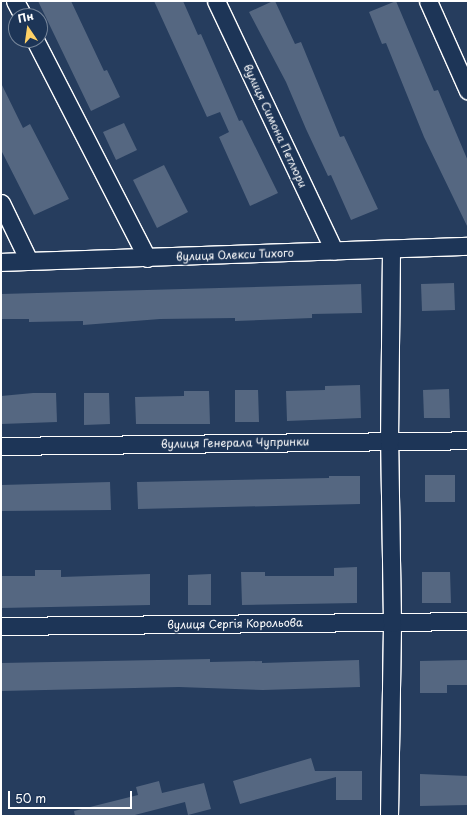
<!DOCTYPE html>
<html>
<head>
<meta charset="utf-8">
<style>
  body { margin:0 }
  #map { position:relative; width:469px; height:817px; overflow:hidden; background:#263d5e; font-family:"Playpen Sans",sans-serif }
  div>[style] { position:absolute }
  .building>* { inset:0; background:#556781 }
  .roads { filter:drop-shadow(1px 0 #fff) drop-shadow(-1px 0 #fff) drop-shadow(0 1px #fff) drop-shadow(0 -1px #fff) }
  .minor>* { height:17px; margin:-8.5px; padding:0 8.5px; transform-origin:8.5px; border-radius:8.5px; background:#1d3557 }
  span { translate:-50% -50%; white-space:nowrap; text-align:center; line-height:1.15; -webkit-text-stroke:3.5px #1d3557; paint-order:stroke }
  .street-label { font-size:11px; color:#fff }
  .frame { position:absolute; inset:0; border:2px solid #fff; pointer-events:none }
  .north { position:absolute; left:8px; top:8px; width:40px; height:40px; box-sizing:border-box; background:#1d3557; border:1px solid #77869a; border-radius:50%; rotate:347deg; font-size:11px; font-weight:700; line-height:16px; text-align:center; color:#fff }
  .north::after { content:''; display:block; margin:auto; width:14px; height:18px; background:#ffd166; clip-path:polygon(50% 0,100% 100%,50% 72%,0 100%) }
  .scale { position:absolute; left:8px; top:791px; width:124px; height:18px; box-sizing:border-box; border:2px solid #fff; border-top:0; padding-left:5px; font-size:12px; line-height:14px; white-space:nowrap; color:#fff; -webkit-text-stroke:3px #1d3557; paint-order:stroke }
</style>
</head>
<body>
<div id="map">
  <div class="building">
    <div style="clip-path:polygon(38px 1px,71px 1px,104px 71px,107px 70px,120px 97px,91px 111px)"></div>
    <div style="clip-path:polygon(154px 1px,183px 1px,198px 35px,201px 34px,239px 121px,242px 120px,278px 193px,250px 206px,219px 137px,229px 132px,220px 112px,207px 117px)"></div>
    <div style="clip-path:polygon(273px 1px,275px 1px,295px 44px,301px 42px,340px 137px,344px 136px,378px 209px,351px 220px,331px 175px,328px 176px,306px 129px,286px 82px,249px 12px)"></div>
    <div style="clip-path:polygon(396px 1px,434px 91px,438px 90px,468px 161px,468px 228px,424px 137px,386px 43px,382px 44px,369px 12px)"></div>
    <div style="clip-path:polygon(1px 83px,23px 128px,30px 124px,69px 199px,34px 215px,1px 150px)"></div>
    <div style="clip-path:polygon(124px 123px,137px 150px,116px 160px,103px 132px)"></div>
    <div style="clip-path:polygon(164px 165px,188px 212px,157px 228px,133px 180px)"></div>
    <div style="clip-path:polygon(454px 283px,455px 310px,422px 311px,421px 284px)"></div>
    <div style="clip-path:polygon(361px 284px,362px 313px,312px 314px,312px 318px,235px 321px,235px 318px,160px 319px,83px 325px,83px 321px,29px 322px,29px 319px,1px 319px,1px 294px)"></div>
    <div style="clip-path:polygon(360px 385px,361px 418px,287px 421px,286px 391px,325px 390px,325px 386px)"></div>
    <div style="clip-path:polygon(449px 389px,450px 418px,424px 418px,423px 390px)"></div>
    <div style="clip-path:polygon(235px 390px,258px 390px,259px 422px,235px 422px)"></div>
    <div style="clip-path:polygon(184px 391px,209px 391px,210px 424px,136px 424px,135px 397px,184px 396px)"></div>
    <div style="clip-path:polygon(33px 393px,56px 393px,57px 422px,1px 424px,1px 396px)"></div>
    <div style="clip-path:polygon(84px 393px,109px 393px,110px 424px,84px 425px)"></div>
    <div style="clip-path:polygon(425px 475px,455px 475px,455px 502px,425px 502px)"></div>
    <div style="clip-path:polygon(329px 476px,360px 476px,360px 504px,138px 509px,137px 482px,329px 478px)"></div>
    <div style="clip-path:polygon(110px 482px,111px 510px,1px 511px,1px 485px)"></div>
    <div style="clip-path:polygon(357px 567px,357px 603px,242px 605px,241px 572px,265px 572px,265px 576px,334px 576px,334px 568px)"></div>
    <div style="clip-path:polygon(35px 570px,61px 570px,61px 577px,150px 574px,150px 605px,1px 608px,1px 576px,35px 576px)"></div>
    <div style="clip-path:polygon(422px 572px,450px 572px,451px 603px,422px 603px)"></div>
    <div style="clip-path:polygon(211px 574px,211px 605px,188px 605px,188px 575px)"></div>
    <div style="clip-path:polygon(210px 659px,210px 662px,262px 661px,262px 663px,359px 660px,360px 687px,263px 690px,179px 687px,1px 691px,1px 663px)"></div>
    <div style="clip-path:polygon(468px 660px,468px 685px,447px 685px,447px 693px,420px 693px,420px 661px)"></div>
    <div style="clip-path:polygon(311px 758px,315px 771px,362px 771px,362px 800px,336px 800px,336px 777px,240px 804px,233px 781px)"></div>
    <div style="clip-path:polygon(420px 774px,468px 776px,468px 805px,420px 806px)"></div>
    <div style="clip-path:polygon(159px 781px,162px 793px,204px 783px,211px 809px,188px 815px,185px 802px,131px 816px,75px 816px,74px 811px,138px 795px,136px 787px)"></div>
  </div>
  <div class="roads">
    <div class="minor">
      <div style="left:15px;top:1px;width:17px;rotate:62deg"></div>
      <div style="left:216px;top:1px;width:276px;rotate:64.7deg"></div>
      <div style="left:428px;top:1px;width:98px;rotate:66deg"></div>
      <div style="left:35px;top:40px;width:245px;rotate:62.8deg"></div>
      <div style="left:1px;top:203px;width:64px;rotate:64.2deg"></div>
      <div style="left:1px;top:262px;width:467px;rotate:-2deg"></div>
      <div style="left:1px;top:446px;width:467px;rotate:-0.7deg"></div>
      <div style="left:1px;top:626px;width:467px;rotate:-0.6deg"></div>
      <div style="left:389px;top:816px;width:193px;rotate:-89.1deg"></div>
      <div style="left:392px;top:623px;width:181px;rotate:-90.9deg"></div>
      <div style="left:389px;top:442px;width:193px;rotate:-89.4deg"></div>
    </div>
  </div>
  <div class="street-label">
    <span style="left:275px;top:126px;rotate:65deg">вулиця Симона Петлюри</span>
    <span style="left:235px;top:255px;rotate:-2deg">вулиця Олекси Тихого</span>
    <span style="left:235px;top:443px;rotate:-1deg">вулиця Генерала Чупринки</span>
    <span style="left:235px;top:624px;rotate:-1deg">вулиця Сергія Корольова</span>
  </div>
  <div class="frame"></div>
  <div class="north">Пн</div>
  <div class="scale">50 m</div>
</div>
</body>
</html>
